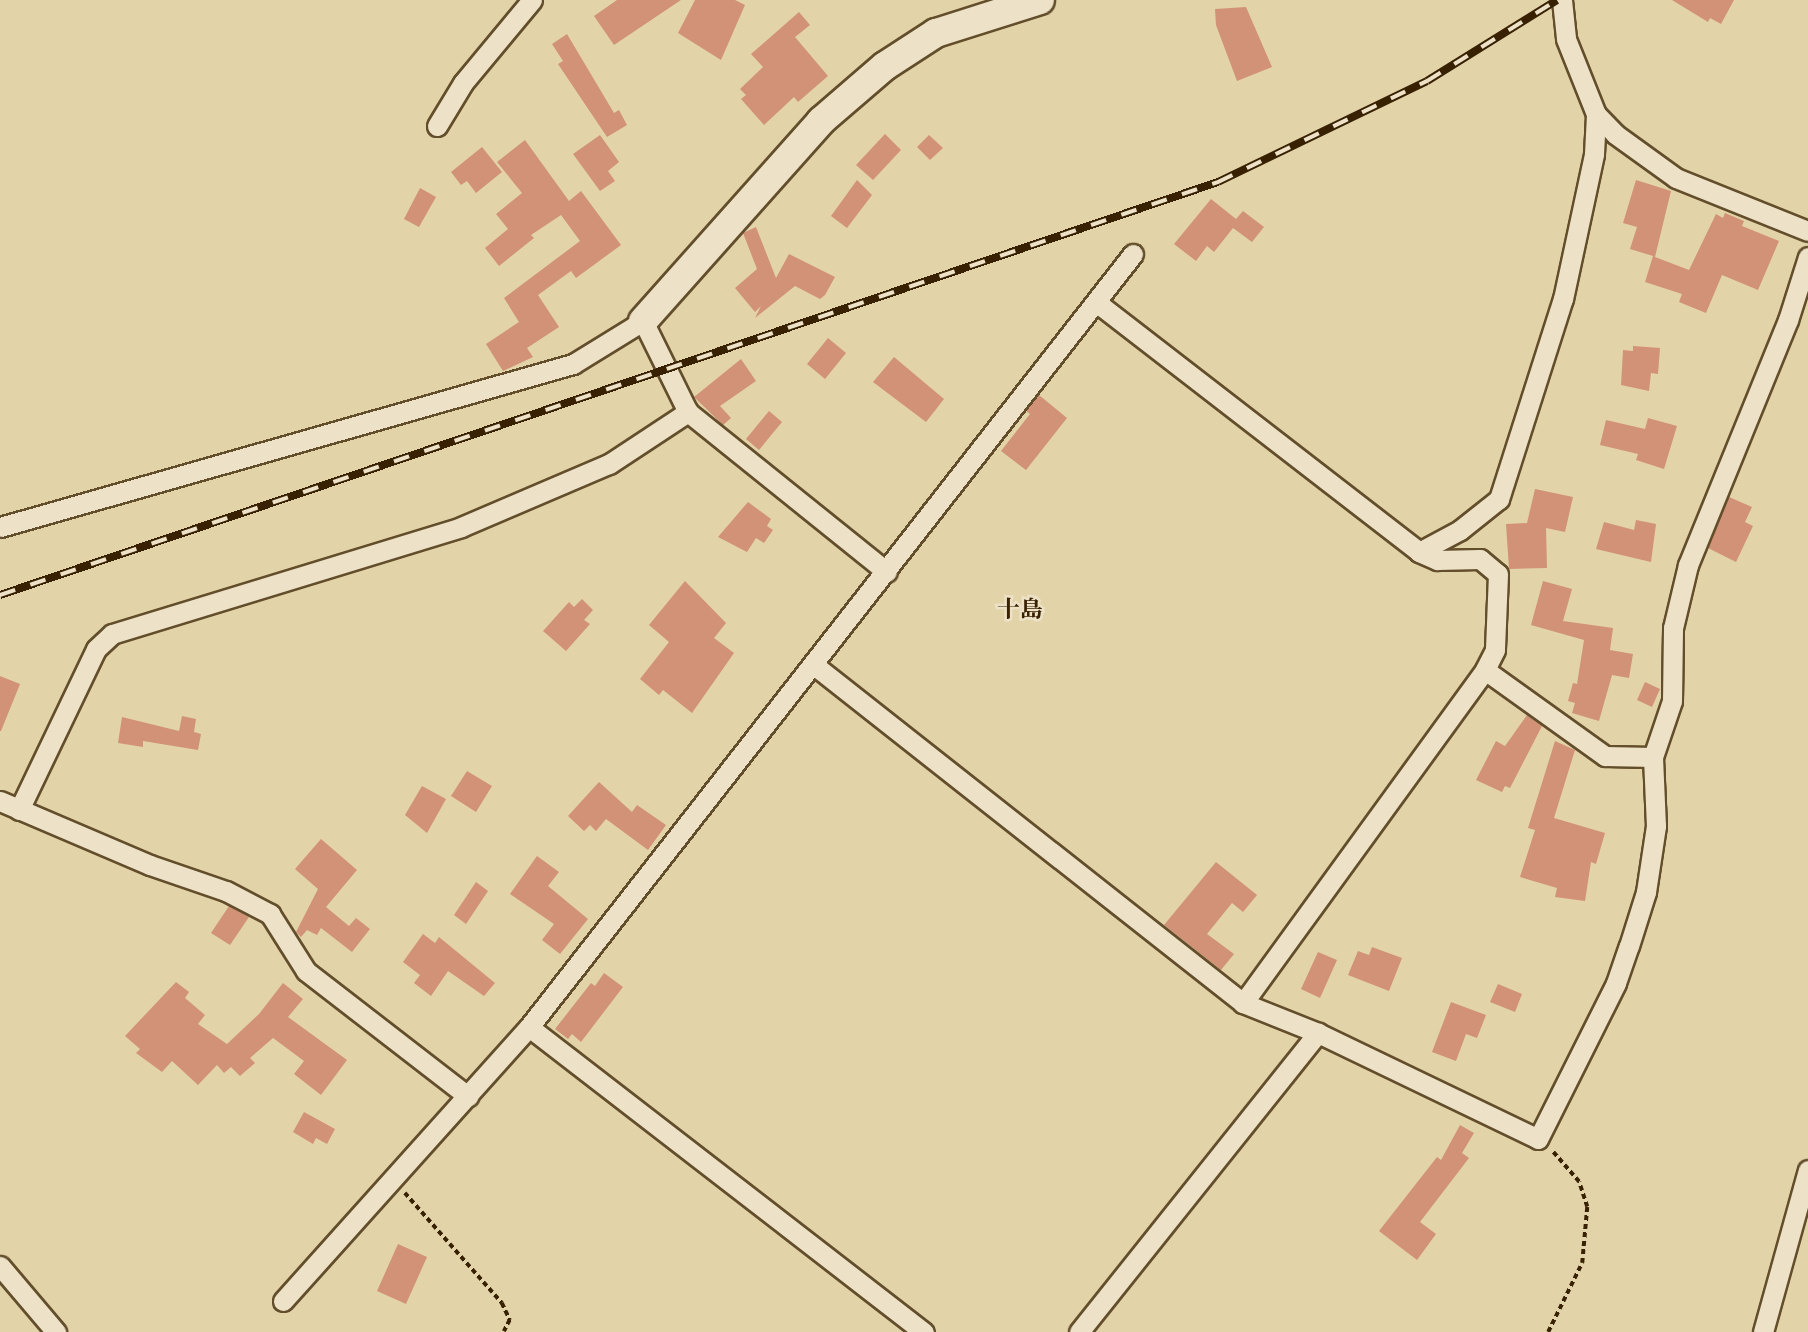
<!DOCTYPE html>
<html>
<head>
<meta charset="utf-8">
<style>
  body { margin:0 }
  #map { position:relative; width:1808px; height:1332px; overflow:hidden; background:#e3d3a9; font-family:Cardo,"Noto Serif JP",serif }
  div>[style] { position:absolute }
  .building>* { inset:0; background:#d19278 }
  .path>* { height:3.5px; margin-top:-1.75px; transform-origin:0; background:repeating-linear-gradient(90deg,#382101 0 5px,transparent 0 8.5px) }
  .roads { filter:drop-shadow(2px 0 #634e2b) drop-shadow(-2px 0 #634e2b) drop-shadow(0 2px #634e2b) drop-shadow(0 -2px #634e2b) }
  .street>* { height:19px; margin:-9.5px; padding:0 9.5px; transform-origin:9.5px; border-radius:9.5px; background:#ede2c7 }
  .secondary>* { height:28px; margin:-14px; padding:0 14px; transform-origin:14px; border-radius:14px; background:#ede2c7 }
  .rail>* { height:8px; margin-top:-4px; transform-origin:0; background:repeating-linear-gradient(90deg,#ede2c7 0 16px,#382101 0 32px); box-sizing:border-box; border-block:2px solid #382101 }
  span { translate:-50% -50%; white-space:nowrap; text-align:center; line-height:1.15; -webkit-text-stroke:5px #ede2c7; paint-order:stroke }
  .neighbourhood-label { font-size:23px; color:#382101; font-weight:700 }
</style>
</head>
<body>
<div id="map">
  <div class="building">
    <div style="clip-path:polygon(617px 0,681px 0,614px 45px,594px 16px)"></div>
    <div style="clip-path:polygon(695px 0,735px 0,745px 5px,721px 60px,678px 33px)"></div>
    <div style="clip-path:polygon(1672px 0,1734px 0,1721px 24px,1710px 18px,1708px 22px)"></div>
    <div style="clip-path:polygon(1246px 7px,1272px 67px,1237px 81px,1216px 25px,1215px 9px)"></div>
    <div style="clip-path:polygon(799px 12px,810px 25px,795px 37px,828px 76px,798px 102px,794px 97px,764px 125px,741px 99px,746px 95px,740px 89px,763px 67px,751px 54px)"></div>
    <div style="clip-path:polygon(567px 34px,614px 113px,619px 110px,627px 125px,607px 137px,558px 64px,563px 61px,552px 44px)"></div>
    <div style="clip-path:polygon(885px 134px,901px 150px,873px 180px,856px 165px)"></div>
    <div style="clip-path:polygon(600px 135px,619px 162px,608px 171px,615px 181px,600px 191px,573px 154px)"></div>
    <div style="clip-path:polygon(929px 135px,943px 148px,930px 160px,917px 147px)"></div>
    <div style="clip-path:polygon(525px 140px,569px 201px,581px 191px,621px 245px,576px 278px,571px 271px,538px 295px,559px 327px,527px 348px,533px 357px,503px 371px,486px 344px,519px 322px,504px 298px,580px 241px,561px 215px,531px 235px,534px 238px,499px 266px,485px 248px,508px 229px,496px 214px,522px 193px,497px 162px)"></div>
    <div style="clip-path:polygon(482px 147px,502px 172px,476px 193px,467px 181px,461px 185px,451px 172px)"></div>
    <div style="clip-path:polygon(857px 180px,872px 195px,847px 228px,831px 216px)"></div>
    <div style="clip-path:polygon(1636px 180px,1671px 191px,1655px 257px,1689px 270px,1716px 214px,1723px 218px,1725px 213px,1744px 221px,1742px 226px,1779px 241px,1758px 290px,1722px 275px,1706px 313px,1679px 302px,1682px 294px,1645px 282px,1653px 256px,1630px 249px,1637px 227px,1623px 223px)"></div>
    <div style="clip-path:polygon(420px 188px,436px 197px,419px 227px,404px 219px)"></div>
    <div style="clip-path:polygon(1211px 199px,1236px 219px,1243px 211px,1264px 227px,1252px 242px,1233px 228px,1214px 252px,1207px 246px,1196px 261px,1174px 244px)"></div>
    <div style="clip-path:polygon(756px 227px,776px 278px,789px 254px,835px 277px,825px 295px,820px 299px,795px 286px,755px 318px,761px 306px,755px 312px,735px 288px,757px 269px,743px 233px)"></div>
    <div style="clip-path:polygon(828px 338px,846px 353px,825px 379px,807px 364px)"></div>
    <div style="clip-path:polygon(1633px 346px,1660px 348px,1658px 374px,1651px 373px,1649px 391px,1621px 385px,1623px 350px,1633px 351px)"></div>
    <div style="clip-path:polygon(894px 357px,944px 399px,926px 422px,873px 382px)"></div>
    <div style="clip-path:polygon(741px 359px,756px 381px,720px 406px,731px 418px,723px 425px,694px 397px)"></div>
    <div style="clip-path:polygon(1039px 395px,1067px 418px,1026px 470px,1001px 451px,1030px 414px,1026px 411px)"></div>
    <div style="clip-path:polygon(769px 411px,782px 422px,759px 450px,746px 439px)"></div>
    <div style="clip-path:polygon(1648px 418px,1677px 426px,1664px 469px,1636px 460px,1638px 454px,1600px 445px,1606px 420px,1645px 429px)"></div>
    <div style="clip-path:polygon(1535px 489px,1573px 497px,1565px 532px,1546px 528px,1547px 568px,1509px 569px,1506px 524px,1527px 523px)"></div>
    <div style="clip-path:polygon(1729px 497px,1752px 507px,1745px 522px,1753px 526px,1736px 562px,1708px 548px)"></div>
    <div style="clip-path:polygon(748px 502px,771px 519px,767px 526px,773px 530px,764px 543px,756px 538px,747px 552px,718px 537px)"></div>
    <div style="clip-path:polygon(1636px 520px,1656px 524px,1651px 562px,1596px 549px,1604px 522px,1634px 530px)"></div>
    <div style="clip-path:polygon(685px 581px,726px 623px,714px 638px,734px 653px,692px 713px,663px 690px,659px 695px,640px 679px,669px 642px,649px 625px)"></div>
    <div style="clip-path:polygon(1543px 581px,1572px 589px,1563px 621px,1613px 628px,1610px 650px,1633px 654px,1629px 678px,1612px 675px,1599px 721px,1572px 713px,1575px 703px,1568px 701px,1573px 683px,1577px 684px,1584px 640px,1531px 625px)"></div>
    <div style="clip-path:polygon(582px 599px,593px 610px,584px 620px,590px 624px,566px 651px,543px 631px,569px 602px,574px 607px)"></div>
    <div style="clip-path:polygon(0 676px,20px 684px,1px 731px,0 731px)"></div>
    <div style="clip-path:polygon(1645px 682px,1660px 689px,1652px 707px,1637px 700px)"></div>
    <div style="clip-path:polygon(1527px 715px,1542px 726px,1510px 788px,1505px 786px,1502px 792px,1476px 780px,1496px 741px,1505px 746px)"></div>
    <div style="clip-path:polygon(182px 716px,196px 719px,194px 732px,201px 734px,198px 750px,143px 741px,143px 747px,118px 743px,122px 717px,179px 731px)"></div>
    <div style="clip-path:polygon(1555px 741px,1575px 750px,1554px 818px,1605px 833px,1596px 864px,1591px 862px,1585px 901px,1555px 897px,1557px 888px,1520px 877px,1535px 830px,1528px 828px)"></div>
    <div style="clip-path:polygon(467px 771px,492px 786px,476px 812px,451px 796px)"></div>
    <div style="clip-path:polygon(599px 782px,632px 812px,637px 805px,666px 825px,648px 850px,606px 819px,596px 831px,590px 825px,584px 831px,568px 816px)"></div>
    <div style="clip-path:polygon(422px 786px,446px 799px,427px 833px,405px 815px)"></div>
    <div style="clip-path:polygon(321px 839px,357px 870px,326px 907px,349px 926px,356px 918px,370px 929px,352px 952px,321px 928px,317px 935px,307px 930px,301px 937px,296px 932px,318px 889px,295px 869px)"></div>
    <div style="clip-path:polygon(537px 856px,559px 872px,548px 886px,588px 919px,560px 954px,542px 940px,554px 924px,510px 894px)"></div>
    <div style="clip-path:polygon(1216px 862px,1257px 895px,1243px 912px,1232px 903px,1207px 934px,1234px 954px,1221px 970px,1164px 925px)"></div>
    <div style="clip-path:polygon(476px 882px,488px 891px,466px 924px,454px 915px)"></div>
    <div style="clip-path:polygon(229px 906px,249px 917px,230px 945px,211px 933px)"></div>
    <div style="clip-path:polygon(423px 934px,435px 943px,439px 937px,495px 983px,484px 996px,448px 971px,431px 996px,414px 983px,420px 975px,403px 962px)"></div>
    <div style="clip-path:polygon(1372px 947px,1402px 958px,1389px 991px,1348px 975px,1358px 951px,1369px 955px)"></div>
    <div style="clip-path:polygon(1318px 952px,1337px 960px,1320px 998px,1301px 989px)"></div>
    <div style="clip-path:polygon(604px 973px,623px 987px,581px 1042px,572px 1034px,568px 1039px,555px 1029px,591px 983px,595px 986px)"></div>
    <div style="clip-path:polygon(176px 982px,189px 992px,185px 998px,205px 1015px,198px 1024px,227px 1044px,259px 1014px,283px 983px,303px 999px,288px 1017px,347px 1060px,321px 1095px,294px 1074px,304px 1061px,273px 1038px,250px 1058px,255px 1063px,240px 1076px,231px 1067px,224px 1073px,217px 1065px,198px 1085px,172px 1061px,162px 1072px,136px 1053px,140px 1049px,125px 1036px)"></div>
    <div style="clip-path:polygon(1498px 984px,1522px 994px,1515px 1012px,1490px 1002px)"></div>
    <div style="clip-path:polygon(1451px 1002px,1486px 1015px,1477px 1038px,1466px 1034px,1456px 1061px,1432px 1052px)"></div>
    <div style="clip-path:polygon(304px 1112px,335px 1129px,327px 1144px,316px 1138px,313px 1144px,293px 1132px)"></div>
    <div style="clip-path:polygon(1460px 1125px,1474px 1133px,1462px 1153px,1469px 1158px,1420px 1222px,1436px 1234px,1417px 1260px,1379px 1231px,1437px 1157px,1441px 1160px)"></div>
    <div style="clip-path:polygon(398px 1244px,427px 1257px,406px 1304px,377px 1291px)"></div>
  </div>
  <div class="path">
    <div style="left:405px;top:1193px;width:147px;rotate:48.6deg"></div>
    <div style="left:502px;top:1303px;width:19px;rotate:65deg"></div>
    <div style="left:510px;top:1320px;width:13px;rotate:117deg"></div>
    <div style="left:1548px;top:1332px;width:77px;rotate:-63.8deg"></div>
    <div style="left:1582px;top:1263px;width:56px;rotate:-84.9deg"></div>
    <div style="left:1587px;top:1207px;width:26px;rotate:-108deg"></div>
    <div style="left:1579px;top:1182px;width:41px;rotate:-131.1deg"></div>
  </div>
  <div class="roads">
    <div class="street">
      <div style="left:1562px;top:0;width:39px;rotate:84deg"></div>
      <div style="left:1566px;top:39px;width:81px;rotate:68.2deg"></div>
      <div style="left:1596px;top:114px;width:28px;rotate:46deg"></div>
      <div style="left:1615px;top:134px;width:75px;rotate:35.8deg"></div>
      <div style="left:1676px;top:178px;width:142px;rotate:21.9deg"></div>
      <div style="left:437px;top:126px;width:50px;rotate:-58.8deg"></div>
      <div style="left:463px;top:83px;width:108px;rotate:-50.3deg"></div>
      <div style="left:1096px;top:302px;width:408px;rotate:37.7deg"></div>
      <div style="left:1419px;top:552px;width:20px;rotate:24deg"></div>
      <div style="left:1437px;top:560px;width:43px;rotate:-1.3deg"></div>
      <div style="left:1480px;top:559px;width:23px;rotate:40deg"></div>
      <div style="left:1498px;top:574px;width:76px;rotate:92.3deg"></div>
      <div style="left:1495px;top:650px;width:22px;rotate:117deg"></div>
      <div style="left:1485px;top:670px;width:412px;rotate:126deg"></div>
      <div style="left:0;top:527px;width:596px;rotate:-15.88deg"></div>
      <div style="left:573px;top:364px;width:82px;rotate:-31.6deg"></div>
      <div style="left:643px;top:321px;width:102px;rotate:63.7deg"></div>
      <div style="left:688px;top:412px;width:255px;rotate:38.8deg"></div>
      <div style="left:1419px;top:552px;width:47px;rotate:-28.2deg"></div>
      <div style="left:1460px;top:530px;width:50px;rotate:-38.5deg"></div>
      <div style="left:1499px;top:499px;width:210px;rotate:-72.3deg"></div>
      <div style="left:1563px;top:299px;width:148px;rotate:-77.9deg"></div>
      <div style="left:1594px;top:154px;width:40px;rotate:-87.1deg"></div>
      <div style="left:814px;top:665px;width:546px;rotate:38.23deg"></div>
      <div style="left:1243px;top:1003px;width:81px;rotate:21.8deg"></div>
      <div style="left:1318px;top:1033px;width:244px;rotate:25.7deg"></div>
      <div style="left:1538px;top:1139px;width:174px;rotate:-63.4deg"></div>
      <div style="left:1616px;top:983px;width:39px;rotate:-71deg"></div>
      <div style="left:1629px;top:946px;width:57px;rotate:-72.5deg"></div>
      <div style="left:1646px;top:892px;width:67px;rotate:-81.4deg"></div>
      <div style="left:1656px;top:826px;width:69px;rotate:-92.5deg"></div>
      <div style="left:1653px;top:757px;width:59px;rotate:-71.3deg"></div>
      <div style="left:1672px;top:701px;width:73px;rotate:-89.2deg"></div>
      <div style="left:1673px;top:628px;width:65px;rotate:-76.6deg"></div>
      <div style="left:1688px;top:565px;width:265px;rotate:-67.8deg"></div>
      <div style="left:1788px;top:320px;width:66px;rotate:-72.4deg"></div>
      <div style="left:1485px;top:670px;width:148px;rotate:35.6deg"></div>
      <div style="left:1605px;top:756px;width:48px;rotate:1.2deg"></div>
      <div style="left:0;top:801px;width:163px;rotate:23.1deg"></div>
      <div style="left:150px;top:865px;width:80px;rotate:18.9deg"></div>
      <div style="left:226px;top:891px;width:50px;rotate:27.6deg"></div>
      <div style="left:270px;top:914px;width:67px;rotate:57.7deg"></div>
      <div style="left:306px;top:971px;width:205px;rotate:37.7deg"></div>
      <div style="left:19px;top:810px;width:178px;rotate:-64.4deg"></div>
      <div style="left:96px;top:649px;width:22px;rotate:-43deg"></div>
      <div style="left:112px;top:634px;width:365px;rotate:-17deg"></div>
      <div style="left:461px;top:527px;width:161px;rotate:-23.1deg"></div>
      <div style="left:609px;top:464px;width:95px;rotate:-33.4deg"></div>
      <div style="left:529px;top:1027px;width:499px;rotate:37.7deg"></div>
      <div style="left:0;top:1266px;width:87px;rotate:49.7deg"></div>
      <div style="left:283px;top:1301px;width:368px;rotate:-48.1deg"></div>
      <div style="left:529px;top:1027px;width:981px;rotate:-52deg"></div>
      <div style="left:1079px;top:1332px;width:383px;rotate:-51.4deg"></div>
      <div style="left:1763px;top:1332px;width:168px;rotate:-74.5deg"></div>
    </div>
    <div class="secondary">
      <div style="left:643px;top:321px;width:268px;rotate:-48.3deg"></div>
      <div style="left:821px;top:121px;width:84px;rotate:-40.7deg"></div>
      <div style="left:885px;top:66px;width:61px;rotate:-32.9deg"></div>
      <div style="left:936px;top:33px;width:109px;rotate:-17.6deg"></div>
    </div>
  </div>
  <div class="rail">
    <div style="left:0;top:595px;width:1286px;rotate:-18.73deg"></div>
    <div style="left:1218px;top:182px;width:232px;rotate:-25.8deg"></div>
    <div style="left:1427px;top:81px;width:153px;rotate:-31.9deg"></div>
  </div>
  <div class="neighbourhood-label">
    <span style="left:1020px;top:610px">十島</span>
  </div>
</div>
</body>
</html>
